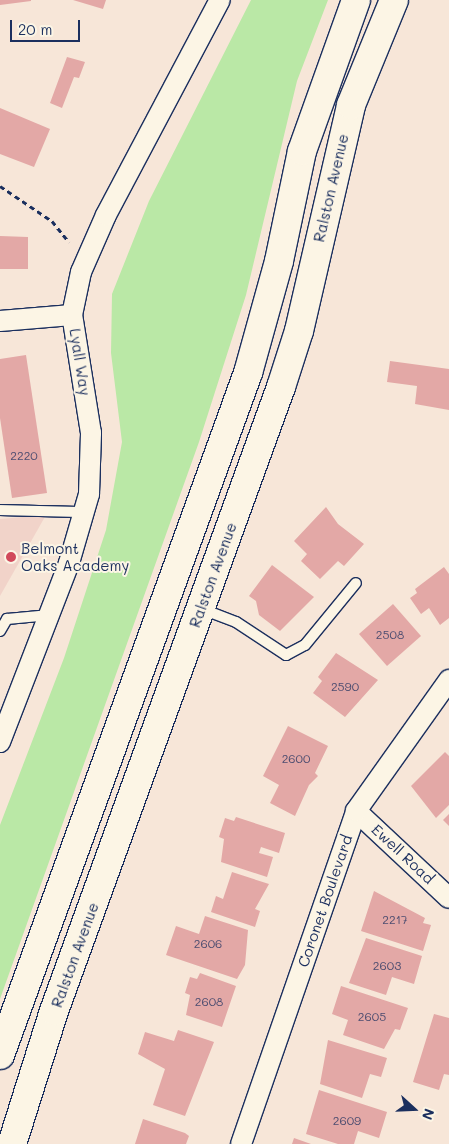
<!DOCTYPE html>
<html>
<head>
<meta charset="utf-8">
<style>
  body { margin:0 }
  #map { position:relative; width:449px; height:1144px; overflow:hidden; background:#f7e6d8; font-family:Mali,sans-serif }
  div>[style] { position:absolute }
  .built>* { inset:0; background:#f1d3c9 }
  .green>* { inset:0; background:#bae8a6 }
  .building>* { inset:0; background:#e3a8a6 }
  .path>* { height:3px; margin-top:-1.5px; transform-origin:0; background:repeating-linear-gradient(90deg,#1b2f5e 0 5px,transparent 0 9px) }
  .roads { filter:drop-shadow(1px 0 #1b2f5e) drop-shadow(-1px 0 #1b2f5e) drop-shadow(0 1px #1b2f5e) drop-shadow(0 -1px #1b2f5e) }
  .lane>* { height:10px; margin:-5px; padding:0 5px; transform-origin:5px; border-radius:5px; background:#fcf5e5 }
  .street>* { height:20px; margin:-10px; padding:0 10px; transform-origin:10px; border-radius:10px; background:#fcf5e5 }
  .secondary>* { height:28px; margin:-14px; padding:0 14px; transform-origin:14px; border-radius:14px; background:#fcf5e5 }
  .dots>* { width:14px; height:14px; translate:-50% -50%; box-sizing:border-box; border:2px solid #fcf5e5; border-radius:50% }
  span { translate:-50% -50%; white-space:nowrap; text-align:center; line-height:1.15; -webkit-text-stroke:4px #fcf5e5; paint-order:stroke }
  .number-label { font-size:12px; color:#4d4d70 }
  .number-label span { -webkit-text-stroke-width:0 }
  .street-label { font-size:15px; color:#1b2f5e }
  .poi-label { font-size:15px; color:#1b2f5e }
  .left { translate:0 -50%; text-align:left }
  .north { position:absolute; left:389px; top:1084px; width:50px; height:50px; -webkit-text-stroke:4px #fcf5e5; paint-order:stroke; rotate:110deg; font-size:14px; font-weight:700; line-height:20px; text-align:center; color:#1b2f5e }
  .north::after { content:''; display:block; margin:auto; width:18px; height:22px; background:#1b2f5e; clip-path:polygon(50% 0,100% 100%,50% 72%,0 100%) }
  .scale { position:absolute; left:10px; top:20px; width:70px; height:22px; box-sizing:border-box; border:2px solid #1b2f5e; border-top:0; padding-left:6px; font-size:15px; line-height:18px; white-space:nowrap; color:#1b2f5e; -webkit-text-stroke:4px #fcf5e5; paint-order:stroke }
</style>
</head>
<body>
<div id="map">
  <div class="built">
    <div style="clip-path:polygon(46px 515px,0 596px,0 519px)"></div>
  </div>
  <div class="green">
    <div style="clip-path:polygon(251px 0,328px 0,297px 81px,246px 295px,199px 442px,0 999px,0 825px,64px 658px,106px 530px,122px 442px,111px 353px,112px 294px,149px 201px)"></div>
  </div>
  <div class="building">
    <div style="clip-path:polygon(0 0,31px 0,31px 1px,0 5px)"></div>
    <div style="clip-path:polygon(73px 0,106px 0,103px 9px)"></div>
    <div style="clip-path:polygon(67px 57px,85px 62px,79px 78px,74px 77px,62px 108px,50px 103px)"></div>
    <div style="clip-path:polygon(0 108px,50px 129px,34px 167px,0 154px)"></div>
    <div style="clip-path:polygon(0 236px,28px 237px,28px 269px,0 269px)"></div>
    <div style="clip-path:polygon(26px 355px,47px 493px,12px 498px,0 418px,0 359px)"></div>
    <div style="clip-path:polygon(390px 361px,449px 369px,449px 410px,415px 404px,417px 386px,387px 382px)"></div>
    <div style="clip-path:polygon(326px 507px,338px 524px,364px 544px,344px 566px,338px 561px,320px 579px,301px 561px,307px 554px,294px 541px)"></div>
    <div style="clip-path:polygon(272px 565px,314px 597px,280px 631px,259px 615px,256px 601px,249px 596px)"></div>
    <div style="clip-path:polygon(444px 567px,449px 574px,449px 618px,440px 625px,429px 608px,421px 614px,410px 598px,417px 593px,415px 589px)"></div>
    <div style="clip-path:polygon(393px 604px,421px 636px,387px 666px,359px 634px)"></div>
    <div style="clip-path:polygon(336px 653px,378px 680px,345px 717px,313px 693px,322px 681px,318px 677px)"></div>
    <div style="clip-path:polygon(288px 726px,328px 746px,315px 773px,318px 776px,309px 785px,295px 816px,270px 803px,279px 785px,263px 776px)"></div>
    <div style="clip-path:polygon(445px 752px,449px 756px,449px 805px,436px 818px,411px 786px)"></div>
    <div style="clip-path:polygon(449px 814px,449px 826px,443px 820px)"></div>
    <div style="clip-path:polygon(236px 817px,285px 833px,279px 853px,261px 847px,259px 853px,273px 857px,267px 877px,221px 862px,224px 839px,219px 837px,225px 818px,234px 821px)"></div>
    <div style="clip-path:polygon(232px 872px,269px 884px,255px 909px,260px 911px,255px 927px,211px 912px,216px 896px,223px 899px)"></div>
    <div style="clip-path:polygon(374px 891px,425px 918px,423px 923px,431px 925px,423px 951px,361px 931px)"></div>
    <div style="clip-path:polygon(205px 916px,248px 930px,245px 965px,237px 979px,166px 955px,176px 926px,199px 934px)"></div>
    <div style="clip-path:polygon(366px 938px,422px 956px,414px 984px,392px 977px,386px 995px,349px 983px)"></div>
    <div style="clip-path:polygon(200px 973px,236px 986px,222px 1027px,186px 1015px,190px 995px,185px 993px,190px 977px,197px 979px)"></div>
    <div style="clip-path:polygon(341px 986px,408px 1008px,400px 1030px,395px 1029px,384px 1049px,343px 1035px,348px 1020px,332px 1014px)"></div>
    <div style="clip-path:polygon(434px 1014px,449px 1018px,449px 1075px,444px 1074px,439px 1090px,413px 1082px)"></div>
    <div style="clip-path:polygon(178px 1030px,214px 1042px,185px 1116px,153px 1105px,165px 1069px,138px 1054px,145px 1032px,174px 1041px)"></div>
    <div style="clip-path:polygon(328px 1040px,387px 1058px,381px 1077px,370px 1074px,362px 1098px,320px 1084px)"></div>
    <div style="clip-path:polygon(319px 1090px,387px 1112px,379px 1138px,358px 1131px,354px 1144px,338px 1144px,306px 1134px)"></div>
    <div style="clip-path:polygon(143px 1119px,185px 1133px,189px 1136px,186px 1144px,135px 1144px)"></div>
    <div style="clip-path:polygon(294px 1138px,311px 1144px,292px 1144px)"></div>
  </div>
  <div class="path">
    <div style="left:0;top:186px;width:63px;rotate:33.9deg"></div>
    <div style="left:52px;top:221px;width:27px;rotate:51deg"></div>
  </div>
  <div class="roads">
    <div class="lane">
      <div style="left:0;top:510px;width:84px;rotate:1.4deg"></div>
      <div style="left:202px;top:609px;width:36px;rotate:21deg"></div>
      <div style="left:236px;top:622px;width:60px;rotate:33.4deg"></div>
      <div style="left:286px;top:655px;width:21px;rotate:-28deg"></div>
      <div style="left:305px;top:645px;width:80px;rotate:-50.6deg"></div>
      <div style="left:0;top:631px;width:14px;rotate:-60deg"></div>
      <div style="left:7px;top:619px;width:43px;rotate:-5.3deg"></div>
    </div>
    <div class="street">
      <div style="left:0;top:321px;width:72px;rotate:-4.8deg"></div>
      <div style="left:0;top:742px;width:192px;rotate:-68.9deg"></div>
      <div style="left:69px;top:563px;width:72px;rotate:-73.8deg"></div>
      <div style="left:89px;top:494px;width:61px;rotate:-88.1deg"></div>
      <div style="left:91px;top:433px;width:120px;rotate:-99.1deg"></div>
      <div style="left:72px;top:315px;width:44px;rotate:-78.2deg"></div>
      <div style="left:81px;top:272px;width:62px;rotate:-66.3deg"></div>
      <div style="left:106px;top:215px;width:243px;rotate:-62.1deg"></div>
      <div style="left:356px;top:811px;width:127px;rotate:43.1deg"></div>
      <div style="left:241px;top:1144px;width:352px;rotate:-70.9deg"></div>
      <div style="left:356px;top:811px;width:161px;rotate:-54.6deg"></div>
    </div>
    <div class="secondary">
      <div style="left:0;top:1055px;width:726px;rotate:-70.02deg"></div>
      <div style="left:248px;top:373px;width:116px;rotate:-74.5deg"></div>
      <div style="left:279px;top:261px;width:112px;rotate:-78.2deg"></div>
      <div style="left:302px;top:151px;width:160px;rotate:-70.3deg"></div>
      <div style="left:12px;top:1144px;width:139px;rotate:-72.5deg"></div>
      <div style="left:54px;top:1011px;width:664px;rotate:-70.01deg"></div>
      <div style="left:281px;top:387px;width:59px;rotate:-72.2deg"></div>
      <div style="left:299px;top:331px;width:232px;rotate:-77deg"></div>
      <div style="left:351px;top:105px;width:113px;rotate:-67.7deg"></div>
    </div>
  </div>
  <div class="dots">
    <div style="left:11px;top:557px;background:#d1495b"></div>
  </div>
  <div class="number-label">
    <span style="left:24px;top:456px">2220</span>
    <span style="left:390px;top:635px">2508</span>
    <span style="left:345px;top:687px">2590</span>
    <span style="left:296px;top:759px">2600</span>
    <span style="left:395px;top:920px">2217</span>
    <span style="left:208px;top:944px">2606</span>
    <span style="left:387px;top:966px">2603</span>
    <span style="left:209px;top:1002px">2608</span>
    <span style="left:372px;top:1017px">2605</span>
    <span style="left:347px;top:1121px">2609</span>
  </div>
  <div class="street-label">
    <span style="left:331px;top:188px;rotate:-77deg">Ralston Avenue</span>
    <span style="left:80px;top:362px;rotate:81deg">Lyall Way</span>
    <span style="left:213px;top:575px;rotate:-70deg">Ralston Avenue</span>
    <span style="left:403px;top:854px;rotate:43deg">Ewell Road</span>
    <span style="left:325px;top:901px;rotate:-71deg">Coronet Boulevard</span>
    <span style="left:75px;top:955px;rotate:-70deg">Ralston Avenue</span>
  </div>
  <div class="poi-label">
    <span class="left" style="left:21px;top:557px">Belmont<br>Oaks Academy</span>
  </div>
  <div class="north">N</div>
  <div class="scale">20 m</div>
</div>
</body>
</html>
